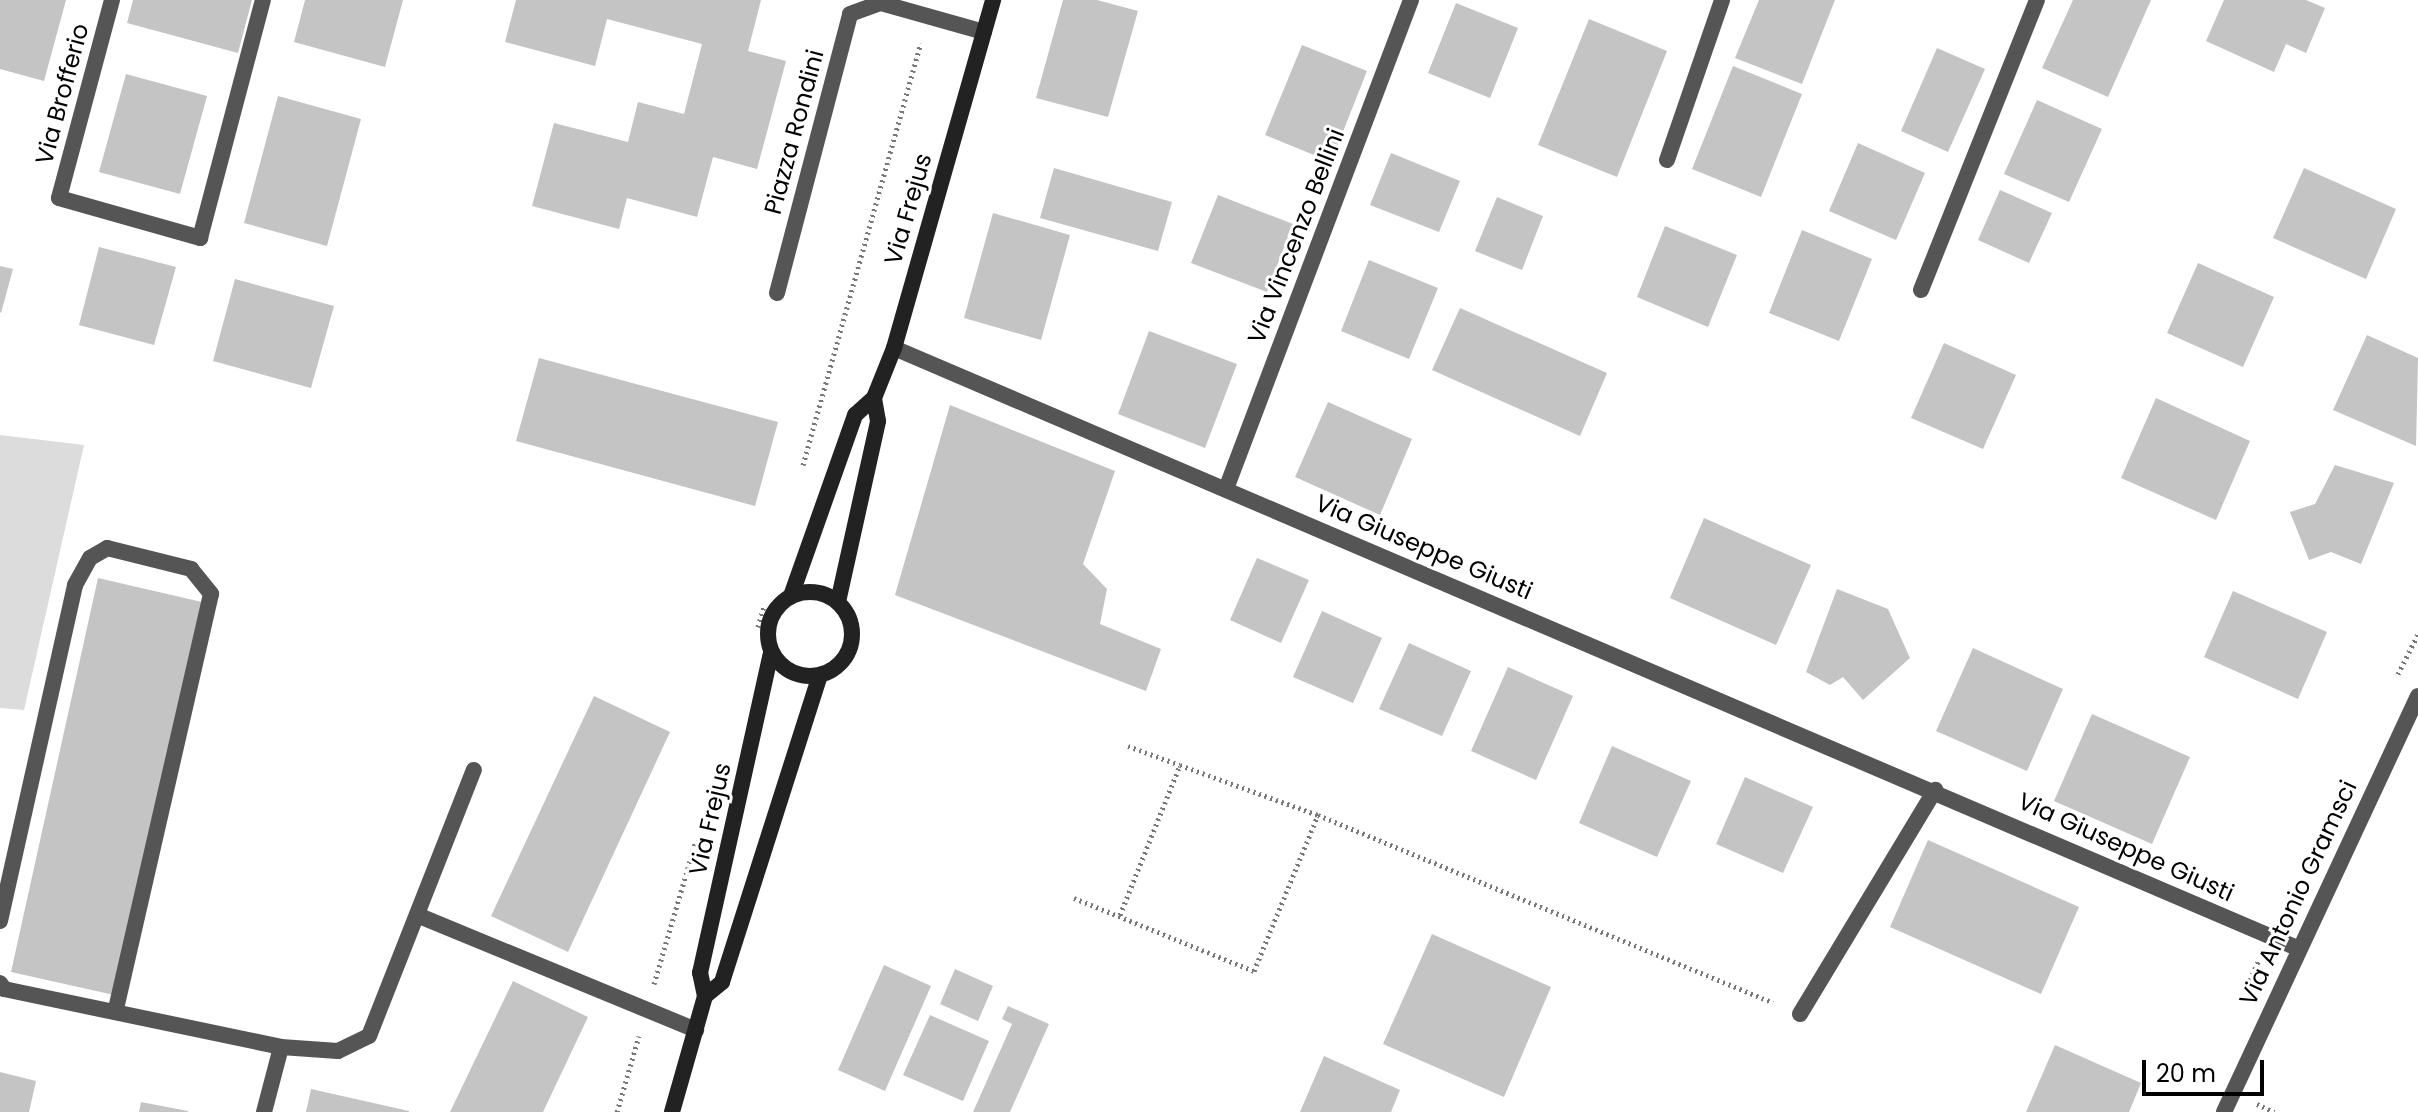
<!DOCTYPE html>
<html>
<head>
<meta charset="utf-8">
<style>
  body { margin:0 }
  #map { position:relative; width:2418px; height:1112px; overflow:hidden; background:#fff; font-family:Poppins,sans-serif }
  div>[style] { position:absolute }
  .green>* { inset:0; background:#dcdcdc }
  .building>* { inset:0; background:#c4c4c4 }
  .path>* { height:5px; margin-top:-2.5px; transform-origin:0; background:repeating-linear-gradient(90deg,#777 0 2px,transparent 0 6px) }
  .lane>* { height:16px; margin:-8px; padding:0 8px; transform-origin:8px; border-radius:8px; background:#555 }
  .street>* { height:16px; margin:-8px; padding:0 8px; transform-origin:8px; border-radius:8px; background:#555 }
  .secondary>* { height:16px; margin:-8px; padding:0 8px; transform-origin:8px; border-radius:8px; background:#222 }
  .secondary>.ring { margin:-8px; padding:0; box-sizing:content-box; background:none; border:16px solid #222; border-radius:50% }
  span { translate:-50% -50%; white-space:nowrap; text-align:center; line-height:1.15; -webkit-text-stroke:6px #fff; paint-order:stroke }
  .street-label { font-size:24px; color:#000 }
  .scale { position:absolute; left:2142px; top:1060px; width:122px; height:36px; box-sizing:border-box; border:4px solid #000; border-top:0; padding-left:10px; font-size:24px; line-height:28px; white-space:nowrap; color:#000; -webkit-text-stroke:6px #fff; paint-order:stroke }
</style>
</head>
<body>
<div id="map">
  <div class="green">
    <div style="clip-path:polygon(0 435px,84px 445px,24px 710px,0 708px)"></div>
  </div>
  <div class="building">
    <div style="clip-path:polygon(0 0,66px 0,44px 81px,0 69px)"></div>
    <div style="clip-path:polygon(133px 0,252px 0,238px 53px,127px 23px)"></div>
    <div style="clip-path:polygon(305px 0,403px 0,385px 67px,294px 42px)"></div>
    <div style="clip-path:polygon(516px 0,761px 0,748px 51px,786px 61px,757px 169px,713px 157px,697px 217px,627px 198px,619px 229px,532px 206px,554px 123px,628px 142px,638px 102px,684px 114px,702px 44px,607px 19px,595px 66px,505px 42px)"></div>
    <div style="clip-path:polygon(1063px 0,1097px 0,1138px 11px,1108px 117px,1036px 98px)"></div>
    <div style="clip-path:polygon(1759px 0,1835px 0,1802px 84px,1735px 58px)"></div>
    <div style="clip-path:polygon(2073px 0,2151px 0,2108px 97px,2042px 68px)"></div>
    <div style="clip-path:polygon(2224px 0,2306px 0,2325px 8px,2306px 53px,2286px 44px,2274px 72px,2206px 41px)"></div>
    <div style="clip-path:polygon(1456px 3px,1518px 28px,1490px 98px,1428px 73px)"></div>
    <div style="clip-path:polygon(1589px 19px,1667px 51px,1617px 177px,1538px 145px)"></div>
    <div style="clip-path:polygon(1302px 45px,1367px 71px,1331px 162px,1265px 135px)"></div>
    <div style="clip-path:polygon(1937px 48px,1985px 69px,1948px 152px,1901px 131px)"></div>
    <div style="clip-path:polygon(1733px 66px,1802px 94px,1761px 197px,1692px 169px)"></div>
    <div style="clip-path:polygon(126px 74px,207px 96px,180px 194px,99px 172px)"></div>
    <div style="clip-path:polygon(278px 96px,361px 119px,327px 246px,244px 223px)"></div>
    <div style="clip-path:polygon(2037px 100px,2102px 129px,2069px 202px,2004px 174px)"></div>
    <div style="clip-path:polygon(1858px 143px,1925px 173px,1896px 240px,1829px 211px)"></div>
    <div style="clip-path:polygon(1391px 153px,1460px 181px,1439px 232px,1370px 205px)"></div>
    <div style="clip-path:polygon(1054px 168px,1172px 202px,1158px 251px,1040px 218px)"></div>
    <div style="clip-path:polygon(2304px 168px,2396px 209px,2366px 279px,2273px 238px)"></div>
    <div style="clip-path:polygon(2000px 190px,2052px 213px,2029px 263px,1978px 240px)"></div>
    <div style="clip-path:polygon(1218px 195px,1293px 224px,1267px 292px,1191px 263px)"></div>
    <div style="clip-path:polygon(1497px 197px,1543px 216px,1522px 270px,1475px 251px)"></div>
    <div style="clip-path:polygon(993px 213px,1070px 235px,1041px 340px,964px 318px)"></div>
    <div style="clip-path:polygon(1665px 226px,1737px 255px,1708px 327px,1637px 297px)"></div>
    <div style="clip-path:polygon(1802px 230px,1872px 259px,1839px 341px,1769px 313px)"></div>
    <div style="clip-path:polygon(99px 247px,176px 267px,154px 345px,79px 325px)"></div>
    <div style="clip-path:polygon(1369px 260px,1438px 288px,1409px 359px,1341px 331px)"></div>
    <div style="clip-path:polygon(2198px 263px,2274px 297px,2243px 367px,2167px 333px)"></div>
    <div style="clip-path:polygon(0 266px,13px 269px,1px 313px,0 312px)"></div>
    <div style="clip-path:polygon(235px 279px,334px 306px,311px 388px,213px 361px)"></div>
    <div style="clip-path:polygon(1460px 308px,1607px 373px,1580px 436px,1432px 370px)"></div>
    <div style="clip-path:polygon(1149px 331px,1237px 364px,1205px 448px,1118px 414px)"></div>
    <div style="clip-path:polygon(2367px 335px,2418px 358px,2416px 446px,2333px 410px)"></div>
    <div style="clip-path:polygon(1944px 343px,2016px 375px,1983px 449px,1911px 418px)"></div>
    <div style="clip-path:polygon(539px 358px,778px 422px,755px 506px,516px 441px)"></div>
    <div style="clip-path:polygon(2156px 398px,2250px 441px,2216px 520px,2121px 478px)"></div>
    <div style="clip-path:polygon(1328px 402px,1412px 439px,1380px 515px,1295px 477px)"></div>
    <div style="clip-path:polygon(950px 405px,1115px 471px,1083px 564px,1107px 589px,1100px 624px,1161px 649px,1146px 691px,895px 595px)"></div>
    <div style="clip-path:polygon(2335px 465px,2394px 483px,2361px 564px,2331px 552px,2309px 560px,2290px 512px,2315px 504px)"></div>
    <div style="clip-path:polygon(1704px 518px,1811px 565px,1776px 645px,1670px 598px)"></div>
    <div style="clip-path:polygon(1257px 558px,1309px 580px,1281px 643px,1230px 620px)"></div>
    <div style="clip-path:polygon(98px 578px,202px 602px,114px 995px,11px 972px)"></div>
    <div style="clip-path:polygon(1837px 589px,1888px 609px,1910px 658px,1863px 700px,1843px 677px,1830px 685px,1806px 672px)"></div>
    <div style="clip-path:polygon(2233px 591px,2327px 632px,2298px 699px,2204px 657px)"></div>
    <div style="clip-path:polygon(1322px 611px,1382px 638px,1353px 703px,1293px 677px)"></div>
    <div style="clip-path:polygon(1409px 643px,1471px 671px,1442px 736px,1379px 709px)"></div>
    <div style="clip-path:polygon(1973px 648px,2063px 689px,2027px 771px,1936px 731px)"></div>
    <div style="clip-path:polygon(1508px 667px,1573px 696px,1536px 780px,1471px 751px)"></div>
    <div style="clip-path:polygon(594px 696px,670px 732px,568px 952px,491px 916px)"></div>
    <div style="clip-path:polygon(2092px 714px,2190px 757px,2152px 844px,2054px 801px)"></div>
    <div style="clip-path:polygon(1612px 746px,1691px 781px,1657px 857px,1579px 823px)"></div>
    <div style="clip-path:polygon(1745px 777px,1813px 807px,1783px 873px,1716px 844px)"></div>
    <div style="clip-path:polygon(1928px 840px,2079px 907px,2041px 994px,1890px 927px)"></div>
    <div style="clip-path:polygon(1432px 934px,1551px 987px,1504px 1097px,1383px 1044px)"></div>
    <div style="clip-path:polygon(884px 965px,931px 986px,885px 1091px,838px 1070px)"></div>
    <div style="clip-path:polygon(955px 969px,993px 986px,978px 1021px,940px 1004px)"></div>
    <div style="clip-path:polygon(513px 981px,588px 1017px,543px 1112px,450px 1112px)"></div>
    <div style="clip-path:polygon(1008px 1006px,1049px 1024px,1010px 1112px,973px 1112px,1012px 1024px,1002px 1019px)"></div>
    <div style="clip-path:polygon(930px 1015px,989px 1041px,963px 1101px,903px 1075px)"></div>
    <div style="clip-path:polygon(2055px 1045px,2141px 1083px,2129px 1112px,2026px 1112px)"></div>
    <div style="clip-path:polygon(1324px 1056px,1400px 1090px,1391px 1112px,1300px 1112px)"></div>
    <div style="clip-path:polygon(0 1072px,36px 1081px,29px 1112px,0 1112px)"></div>
    <div style="clip-path:polygon(311px 1089px,409px 1111px,409px 1112px,306px 1112px)"></div>
    <div style="clip-path:polygon(141px 1102px,188px 1111px,188px 1112px,139px 1112px)"></div>
  </div>
  <div class="path">
    <div style="left:803px;top:465px;width:438px;rotate:-74.4deg"></div>
    <div style="left:758px;top:627px;width:22px;rotate:-74deg"></div>
    <div style="left:2398px;top:674px;width:45px;rotate:-63.4deg"></div>
    <div style="left:1128px;top:746px;width:55px;rotate:20.1deg"></div>
    <div style="left:1074px;top:898px;width:194px;rotate:22.1deg"></div>
    <div style="left:1254px;top:971px;width:169px;rotate:-67.7deg"></div>
    <div style="left:1318px;top:815px;width:492px;rotate:22.4deg"></div>
    <div style="left:1120px;top:915px;width:162px;rotate:-68.2deg"></div>
    <div style="left:1180px;top:765px;width:147px;rotate:19.9deg"></div>
    <div style="left:654px;top:984px;width:150px;rotate:-73.7deg"></div>
    <div style="left:2245px;top:991px;width:34px;rotate:-66deg"></div>
    <div style="left:2257px;top:1104px;width:19px;rotate:25deg"></div>
    <div style="left:617px;top:1112px;width:79px;rotate:-73.9deg"></div>
  </div>
  <div class="lane">
    <div style="left:417px;top:915px;width:302px;rotate:22.4deg"></div>
    <div style="left:0;top:921px;width:344px;rotate:-77.4deg"></div>
    <div style="left:75px;top:585px;width:31px;rotate:-61deg"></div>
    <div style="left:90px;top:558px;width:20px;rotate:-30deg"></div>
    <div style="left:107px;top:548px;width:87px;rotate:14deg"></div>
    <div style="left:191px;top:569px;width:32px;rotate:51deg"></div>
    <div style="left:211px;top:594px;width:427px;rotate:102.9deg"></div>
    <div style="left:0;top:983px;width:7px;rotate:56deg"></div>
    <div style="left:4px;top:989px;width:283px;rotate:11.8deg"></div>
    <div style="left:264px;top:1112px;width:67px;rotate:-75.3deg"></div>
    <div style="left:281px;top:1047px;width:57px;rotate:4deg"></div>
    <div style="left:338px;top:1051px;width:34px;rotate:-26deg"></div>
    <div style="left:369px;top:1036px;width:286px;rotate:-68.5deg"></div>
  </div>
  <div class="street">
    <div style="left:112px;top:0;width:205px;rotate:105deg"></div>
    <div style="left:59px;top:198px;width:147px;rotate:15.8deg"></div>
    <div style="left:200px;top:238px;width:246px;rotate:-75.2deg"></div>
    <div style="left:881px;top:3px;width:107px;rotate:15.7deg"></div>
    <div style="left:1667px;top:160px;width:169px;rotate:-71deg"></div>
    <div style="left:1921px;top:290px;width:312px;rotate:-68.2deg"></div>
    <div style="left:777px;top:293px;width:288px;rotate:-75.3deg"></div>
    <div style="left:850px;top:14px;width:33px;rotate:-20deg"></div>
    <div style="left:894px;top:348px;width:1526px;rotate:23.15deg"></div>
    <div style="left:1226px;top:489px;width:523px;rotate:-69.28deg"></div>
    <div style="left:1800px;top:1014px;width:262px;rotate:-58.9deg"></div>
    <div style="left:2224px;top:1112px;width:459px;rotate:-65deg"></div>
  </div>
  <div class="secondary">
    <div class="ring" style="left:768px;top:592px;width:68px;height:68px"></div>
    <div style="left:791px;top:596px;width:192px;rotate:-70.5deg"></div>
    <div style="left:855px;top:415px;width:25px;rotate:-42deg"></div>
    <div style="left:874px;top:398px;width:54px;rotate:-68.2deg"></div>
    <div style="left:894px;top:348px;width:362px;rotate:-74.1deg"></div>
    <div style="left:838px;top:602px;width:185px;rotate:-77.5deg"></div>
    <div style="left:878px;top:421px;width:23px;rotate:-100deg"></div>
    <div style="left:705px;top:996px;width:22px;rotate:-39deg"></div>
    <div style="left:722px;top:982px;width:322px;rotate:-72.3deg"></div>
    <div style="left:672px;top:1112px;width:121px;rotate:-74.1deg"></div>
    <div style="left:705px;top:996px;width:24px;rotate:-102deg"></div>
    <div style="left:700px;top:973px;width:328px;rotate:-77.5deg"></div>
  </div>
  <div class="street-label">
    <span style="left:62px;top:94px;rotate:-75deg">Via Brofferio</span>
    <span style="left:794px;top:132px;rotate:-75deg">Piazza Rondini</span>
    <span style="left:908px;top:209px;rotate:-74deg">Via Frejus</span>
    <span style="left:1296px;top:236px;rotate:-69deg">Via Vincenzo Bellini</span>
    <span style="left:1424px;top:547px;rotate:23deg">Via Giuseppe Giusti</span>
    <span style="left:710px;top:819px;rotate:-77deg">Via Frejus</span>
    <span style="left:2126px;top:847px;rotate:24deg">Via Giuseppe Giusti</span>
    <span style="left:2298px;top:893px;rotate:-65deg">Via Antonio Gramsci</span>
  </div>
  <div class="scale">20 m</div>
</div>
</body>
</html>
